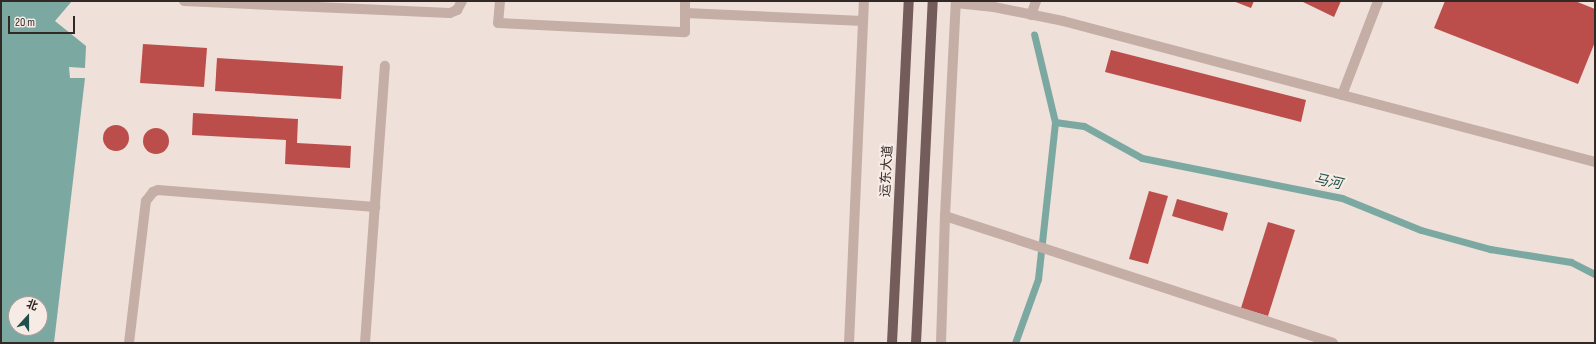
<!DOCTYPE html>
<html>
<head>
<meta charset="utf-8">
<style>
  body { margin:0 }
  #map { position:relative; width:1596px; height:344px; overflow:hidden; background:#efe0d9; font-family:"Sofia Sans Condensed","Noto Sans SC",sans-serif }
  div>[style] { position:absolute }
  .water>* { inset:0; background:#7ba9a1 }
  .stream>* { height:7px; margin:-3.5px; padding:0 3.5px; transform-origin:3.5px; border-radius:3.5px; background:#7ba9a1 }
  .building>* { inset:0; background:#bb4e4a }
  .round { border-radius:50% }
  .minor>* { height:10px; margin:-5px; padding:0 5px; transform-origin:5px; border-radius:5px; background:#c5aea6 }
  .major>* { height:10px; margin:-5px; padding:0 5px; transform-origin:5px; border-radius:5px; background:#735c59 }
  span { translate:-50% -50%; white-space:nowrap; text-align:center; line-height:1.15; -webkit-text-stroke:4px #f7ebe5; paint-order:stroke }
  .street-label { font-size:13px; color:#322826 }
  .water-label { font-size:14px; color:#205049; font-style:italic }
  .frame { position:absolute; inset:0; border:2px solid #322826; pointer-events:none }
  .north { position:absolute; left:8px; top:296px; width:40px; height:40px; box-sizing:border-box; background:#f7ebe5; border:1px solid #a89d99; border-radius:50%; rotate:21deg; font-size:11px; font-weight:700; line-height:16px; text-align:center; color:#322826 }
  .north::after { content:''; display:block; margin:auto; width:14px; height:18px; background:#205049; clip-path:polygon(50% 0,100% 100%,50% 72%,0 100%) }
  .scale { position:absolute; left:8px; top:16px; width:67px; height:18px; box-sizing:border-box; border:2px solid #322826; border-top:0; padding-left:5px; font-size:12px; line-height:14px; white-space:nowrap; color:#322826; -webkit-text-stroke:3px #f7ebe5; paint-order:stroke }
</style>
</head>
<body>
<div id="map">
  <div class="water">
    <div style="clip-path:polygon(evenodd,1px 1px,72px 1px,55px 21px,86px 46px,85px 68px,69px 67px,70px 78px,85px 78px,54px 343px,1px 343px,1px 1px,16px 304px,40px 304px,40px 328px,16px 328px,16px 304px)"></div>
  </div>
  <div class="stream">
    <div style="left:1055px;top:122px;width:29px;rotate:8deg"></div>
    <div style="left:1084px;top:126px;width:66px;rotate:28.9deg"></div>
    <div style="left:1142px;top:158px;width:204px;rotate:11.3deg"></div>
    <div style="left:1342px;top:198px;width:85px;rotate:22.1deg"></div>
    <div style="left:1421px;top:230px;width:72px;rotate:15.4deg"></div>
    <div style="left:1490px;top:249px;width:82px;rotate:9.1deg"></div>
    <div style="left:1571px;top:262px;width:27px;rotate:27deg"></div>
    <div style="left:1015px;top:343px;width:68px;rotate:-70.2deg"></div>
    <div style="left:1038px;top:279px;width:158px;rotate:-83.8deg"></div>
    <div style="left:1055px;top:122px;width:90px;rotate:-103.4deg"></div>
  </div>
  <div class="building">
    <div style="clip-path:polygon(1233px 1px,1254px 1px,1251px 8px)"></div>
    <div style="clip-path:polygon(1301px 1px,1341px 1px,1334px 17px)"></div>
    <div style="clip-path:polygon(1445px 1px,1575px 1px,1595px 9px,1595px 42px,1578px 84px,1434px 28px)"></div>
    <div style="clip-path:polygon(143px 44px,207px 48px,204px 87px,140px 83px)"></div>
    <div style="clip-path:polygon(1111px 50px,1306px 100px,1301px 122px,1105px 72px)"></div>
    <div style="clip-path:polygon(217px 58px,343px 66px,341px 99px,215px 91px)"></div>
    <div style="clip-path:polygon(193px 113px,298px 119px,297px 143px,351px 146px,350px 168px,285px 164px,286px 140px,192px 135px)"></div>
    <div class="round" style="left:103px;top:125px;width:26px;height:26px"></div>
    <div class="round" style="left:143px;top:128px;width:26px;height:26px"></div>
    <div style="clip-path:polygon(1149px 191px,1168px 196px,1148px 264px,1129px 259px)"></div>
    <div style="clip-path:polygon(1177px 199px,1228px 213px,1223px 231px,1172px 216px)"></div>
    <div style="clip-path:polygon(1268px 222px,1295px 230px,1268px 316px,1241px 308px)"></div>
  </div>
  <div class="minor">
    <div style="left:184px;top:1px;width:266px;rotate:2.6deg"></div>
    <div style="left:450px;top:13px;width:8px;rotate:-23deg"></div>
    <div style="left:457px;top:10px;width:10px;rotate:-61deg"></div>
    <div style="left:500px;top:1px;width:22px;rotate:95deg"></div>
    <div style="left:498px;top:23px;width:187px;rotate:2.8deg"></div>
    <div style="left:685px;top:32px;width:31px;rotate:-90deg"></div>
    <div style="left:956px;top:3px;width:38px;rotate:6deg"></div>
    <div style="left:994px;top:7px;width:70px;rotate:11.5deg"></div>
    <div style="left:1063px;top:21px;width:550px;rotate:14.84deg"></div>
    <div style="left:685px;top:13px;width:178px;rotate:2.6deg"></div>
    <div style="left:1031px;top:15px;width:15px;rotate:-70deg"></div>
    <div style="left:1342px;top:95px;width:101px;rotate:-69deg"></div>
    <div style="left:945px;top:216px;width:408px;rotate:18.1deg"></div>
    <div style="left:129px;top:343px;width:143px;rotate:-83.2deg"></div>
    <div style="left:146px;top:201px;width:11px;rotate:-52deg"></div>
    <div style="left:153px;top:192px;width:5px;rotate:-22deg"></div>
    <div style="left:158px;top:190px;width:218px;rotate:4.5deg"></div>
    <div style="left:365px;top:343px;width:278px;rotate:-85.9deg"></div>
    <div style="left:849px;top:343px;width:342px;rotate:-87.5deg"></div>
    <div style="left:941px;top:343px;width:127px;rotate:-88.2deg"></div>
    <div style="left:945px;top:216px;width:215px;rotate:-87.1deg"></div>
  </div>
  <div class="major">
    <div style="left:892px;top:343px;width:342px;rotate:-87.2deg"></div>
    <div style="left:916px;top:343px;width:342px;rotate:-87.2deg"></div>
  </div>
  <div class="street-label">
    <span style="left:887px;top:171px;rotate:-87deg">运东大道</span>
  </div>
  <div class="water-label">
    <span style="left:1328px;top:182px;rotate:12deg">马河</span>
  </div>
  <div class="frame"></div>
  <div class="north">北</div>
  <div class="scale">20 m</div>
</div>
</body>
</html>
